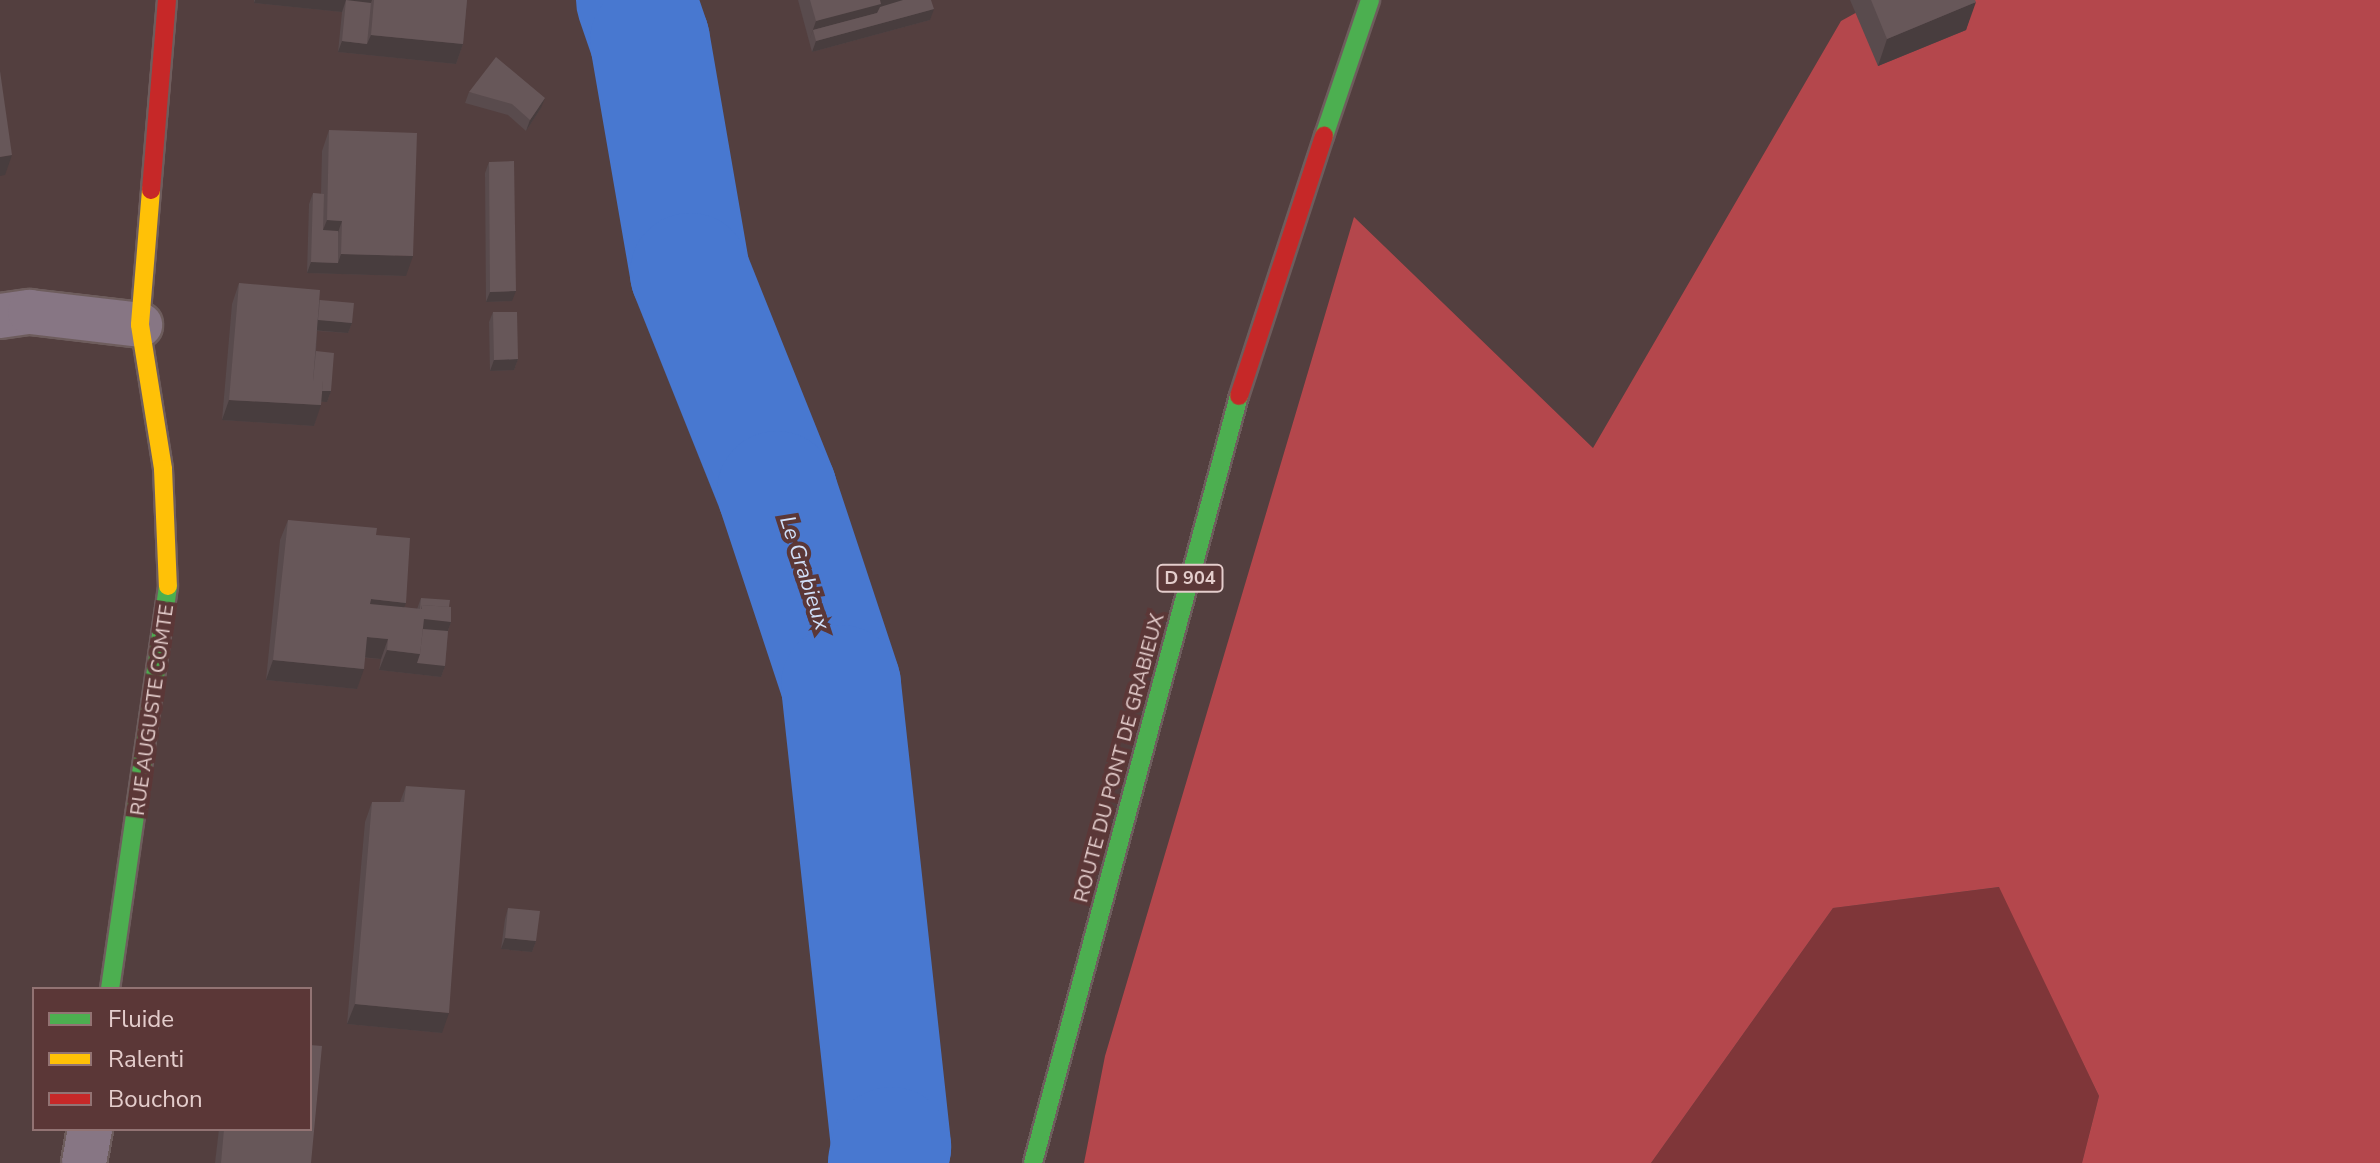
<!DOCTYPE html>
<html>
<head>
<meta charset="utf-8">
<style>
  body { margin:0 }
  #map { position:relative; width:2380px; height:1163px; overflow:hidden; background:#533f3f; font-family:"Nunito Sans",sans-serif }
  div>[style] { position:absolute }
  .green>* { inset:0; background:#7f3639 }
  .forest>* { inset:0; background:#b4474c }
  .river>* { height:120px; margin:-60px; padding:0 60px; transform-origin:60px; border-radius:60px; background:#4878d0 }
  .roads { filter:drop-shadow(2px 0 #6e5d5d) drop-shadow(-2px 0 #6e5d5d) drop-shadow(0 2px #6e5d5d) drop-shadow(0 -2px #6e5d5d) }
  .street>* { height:44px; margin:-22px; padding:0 22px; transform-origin:22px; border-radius:22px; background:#877684 }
  .fast>* { height:18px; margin:-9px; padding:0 9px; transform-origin:9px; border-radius:9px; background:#4caf50 }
  .slow>* { height:18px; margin:-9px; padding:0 9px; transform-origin:9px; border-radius:9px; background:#ffc107 }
  .jam>* { height:18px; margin:-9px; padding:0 9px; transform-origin:9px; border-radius:9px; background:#c62828 }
  .wall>* { inset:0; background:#594b4d }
  .shaded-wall>* { inset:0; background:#483d3e }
  .building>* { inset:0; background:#675759 }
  span { translate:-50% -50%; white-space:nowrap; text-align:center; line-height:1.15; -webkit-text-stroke:8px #5b3737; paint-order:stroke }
  .shield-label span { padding:2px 6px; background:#5b3737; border:2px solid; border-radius:6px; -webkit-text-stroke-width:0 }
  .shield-label { font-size:18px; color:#e4cdcc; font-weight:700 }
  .street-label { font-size:20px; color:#e4cdcc }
  .water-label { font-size:22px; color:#d0dff8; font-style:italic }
  .legend { position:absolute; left:32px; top:987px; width:280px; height:144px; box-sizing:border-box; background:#5b3737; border:2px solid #927373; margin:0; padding:10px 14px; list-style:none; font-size:24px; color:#e4cdcc }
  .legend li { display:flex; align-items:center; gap:16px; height:40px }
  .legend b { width:40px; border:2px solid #927373 }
</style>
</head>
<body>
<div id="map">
  <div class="green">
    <div style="clip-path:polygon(2000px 887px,2099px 1096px,2082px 1163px,1651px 1163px,1833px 908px)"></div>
  </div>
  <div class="forest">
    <div style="clip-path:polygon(1879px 0,2380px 0,2380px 1163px,2082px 1163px,2099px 1096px,1999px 887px,1833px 908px,1651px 1163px,1084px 1163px,1105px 1056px,1354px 217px,1593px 448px,1841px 21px)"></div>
  </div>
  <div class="river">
    <div style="left:636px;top:0;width:43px;rotate:71.1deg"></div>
    <div style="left:650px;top:41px;width:235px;rotate:80.2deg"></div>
    <div style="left:690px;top:273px;width:235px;rotate:68.2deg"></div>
    <div style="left:777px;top:491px;width:204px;rotate:71.7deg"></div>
    <div style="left:841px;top:685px;width:465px;rotate:83.8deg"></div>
    <div style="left:891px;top:1147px;width:16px;rotate:101deg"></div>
  </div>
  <div class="roads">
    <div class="street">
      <div style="left:0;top:316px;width:30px;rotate:-8deg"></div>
      <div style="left:30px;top:312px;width:111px;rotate:6.7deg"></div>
      <div style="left:84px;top:1163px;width:35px;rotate:-80deg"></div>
    </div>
    <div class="fast">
      <div style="left:1324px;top:136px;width:144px;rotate:-71.3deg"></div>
      <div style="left:110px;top:989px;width:407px;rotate:-81.8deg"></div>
      <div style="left:1033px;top:1163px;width:794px;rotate:-74.97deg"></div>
    </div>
    <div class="slow">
      <div style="left:151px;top:190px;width:135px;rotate:94.7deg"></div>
      <div style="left:140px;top:325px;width:146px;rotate:80.9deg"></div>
      <div style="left:163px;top:469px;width:117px;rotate:87.6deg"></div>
    </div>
    <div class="jam">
      <div style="left:151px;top:190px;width:191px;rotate:-85.2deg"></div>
      <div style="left:1239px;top:396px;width:274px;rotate:-71.9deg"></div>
    </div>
  </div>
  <div class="wall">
    <div style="clip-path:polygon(254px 0,467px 0,463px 44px,456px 64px,338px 52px,342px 12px,254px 3px)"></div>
    <div style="clip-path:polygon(798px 0,931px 0,930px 20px,812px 52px)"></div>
    <div style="clip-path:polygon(1850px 0,1975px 0,1966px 30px,1878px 66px)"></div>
    <div style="clip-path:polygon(469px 92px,541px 108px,526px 131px,508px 115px,465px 103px)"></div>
    <div style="clip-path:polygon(329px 130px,406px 276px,307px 273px,309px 204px,313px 193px,321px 194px,322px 151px)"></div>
    <div style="clip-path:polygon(489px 162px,512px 301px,486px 302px,485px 173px)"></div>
    <div style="clip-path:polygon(239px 283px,320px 300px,352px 323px,348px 333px,317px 331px,316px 351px,331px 391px,327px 402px,321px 402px,314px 426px,222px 420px,232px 304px)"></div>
    <div style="clip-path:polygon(493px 312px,518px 359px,514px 370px,490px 371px,489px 322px)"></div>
    <div style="clip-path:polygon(288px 520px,376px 535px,406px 603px,404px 607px,417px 609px,421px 598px,449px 607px,451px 622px,448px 631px,445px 666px,441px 677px,379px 670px,381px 659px,365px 658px,357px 689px,266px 680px,280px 540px)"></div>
    <div style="clip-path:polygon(406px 786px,442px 1033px,347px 1024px,365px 822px,372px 802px,400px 802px)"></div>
    <div style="clip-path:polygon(508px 908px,536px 941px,532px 952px,501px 949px,505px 919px)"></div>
    <div style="clip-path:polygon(219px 1129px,310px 1129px,311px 1163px,215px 1163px)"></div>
  </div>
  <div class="shaded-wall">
    <div style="clip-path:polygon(255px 0,372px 0,367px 14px,346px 0,342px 12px,254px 3px)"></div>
    <div style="clip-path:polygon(879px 0,926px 0,813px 30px,809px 41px,816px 21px)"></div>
    <div style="clip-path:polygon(1976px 2px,1966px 30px,1878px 66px,1887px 39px)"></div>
    <div style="clip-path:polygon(934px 9px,930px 20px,812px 52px,816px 41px)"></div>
    <div style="clip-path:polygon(371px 35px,463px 44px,456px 64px,338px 52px,342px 41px,367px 44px)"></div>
    <div style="clip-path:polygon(545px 98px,541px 108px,526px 131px,530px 120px)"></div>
    <div style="clip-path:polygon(12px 155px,5px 175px,0 176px,0 157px)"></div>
    <div style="clip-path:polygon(327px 220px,342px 221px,335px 241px,319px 240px)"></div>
    <div style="clip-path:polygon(341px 254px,413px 256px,406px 276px,307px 273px,311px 262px,338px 263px)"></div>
    <div style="clip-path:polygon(516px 291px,512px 301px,486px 302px,490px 292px)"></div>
    <div style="clip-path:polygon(315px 319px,352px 323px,348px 333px,311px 330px)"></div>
    <div style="clip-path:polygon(518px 359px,514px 370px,490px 371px,494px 360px)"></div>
    <div style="clip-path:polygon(310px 390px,331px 391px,327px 402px,306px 401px)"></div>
    <div style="clip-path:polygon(229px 400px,321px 405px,314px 426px,222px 420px)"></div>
    <div style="clip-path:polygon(371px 599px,406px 603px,398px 623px,363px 619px)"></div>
    <div style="clip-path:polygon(420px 614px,451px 622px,444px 642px,421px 629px)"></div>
    <div style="clip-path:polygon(367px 637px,388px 639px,381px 659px,360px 657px)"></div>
    <div style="clip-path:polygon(387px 650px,420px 654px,445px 666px,441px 677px,379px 670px)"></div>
    <div style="clip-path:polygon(273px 660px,364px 669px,357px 689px,266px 680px)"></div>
    <div style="clip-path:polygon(505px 938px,536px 941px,532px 952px,501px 949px)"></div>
    <div style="clip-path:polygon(355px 1004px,449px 1013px,442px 1033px,347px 1024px)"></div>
  </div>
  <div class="building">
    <div style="clip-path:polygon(346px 0,371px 3px,367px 44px,342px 41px)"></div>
    <div style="clip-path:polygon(374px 0,467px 0,463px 44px,371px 35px)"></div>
    <div style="clip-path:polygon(810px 0,880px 0,881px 4px,816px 21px)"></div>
    <div style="clip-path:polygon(903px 0,931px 0,934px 9px,816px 41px,813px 30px,877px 13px,880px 7px)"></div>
    <div style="clip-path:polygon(1871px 0,1975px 0,1976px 2px,1887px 39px)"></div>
    <div style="clip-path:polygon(496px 57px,545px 98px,530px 120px,512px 104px,469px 92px)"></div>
    <div style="clip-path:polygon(0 71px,12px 155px,0 157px)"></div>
    <div style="clip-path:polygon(329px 130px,417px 133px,413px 256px,341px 254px,342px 221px,327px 220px)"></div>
    <div style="clip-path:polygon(514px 161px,516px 291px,490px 292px,489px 162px)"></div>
    <div style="clip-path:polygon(313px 193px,324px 194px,323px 230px,338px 231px,338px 263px,311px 262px)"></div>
    <div style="clip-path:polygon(239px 283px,320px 290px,313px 381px,323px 381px,321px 405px,229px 400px)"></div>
    <div style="clip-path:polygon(320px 300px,354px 303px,352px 323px,318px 320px)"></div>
    <div style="clip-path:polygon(493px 312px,517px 312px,518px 359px,494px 360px)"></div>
    <div style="clip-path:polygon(316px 351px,334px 353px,331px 391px,322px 391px,323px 381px,313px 381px)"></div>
    <div style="clip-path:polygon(288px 520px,377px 528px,376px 535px,410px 538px,406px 603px,371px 599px,370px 604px,422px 609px,422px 605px,451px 607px,451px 622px,424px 619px,420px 654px,387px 650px,388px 639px,367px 637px,364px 669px,273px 660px)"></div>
    <div style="clip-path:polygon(421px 598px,450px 600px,449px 607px,422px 605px,421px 609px,420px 609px)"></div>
    <div style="clip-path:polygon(423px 629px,448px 631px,445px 666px,417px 663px,420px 654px)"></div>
    <div style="clip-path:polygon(406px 786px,465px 790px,449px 1013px,355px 1004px,372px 802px,404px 802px)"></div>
    <div style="clip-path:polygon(508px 908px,540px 911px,536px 941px,505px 938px)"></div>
    <div style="clip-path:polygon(310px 1045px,322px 1046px,311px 1163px,221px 1163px,224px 1129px,310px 1129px)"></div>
  </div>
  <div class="shield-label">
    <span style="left:1190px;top:578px">D 904</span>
  </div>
  <div class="street-label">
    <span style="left:152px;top:710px;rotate:-82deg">RUE AUGUSTE COMTE</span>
    <span style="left:1119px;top:758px;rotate:-75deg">ROUTE DU PONT DE GRABIEUX</span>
  </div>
  <div class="water-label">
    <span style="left:804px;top:573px;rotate:72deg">Le Grabieux</span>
  </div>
  <ul class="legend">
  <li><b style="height:10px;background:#4caf50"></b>Fluide</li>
  <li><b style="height:10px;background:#ffc107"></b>Ralenti</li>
  <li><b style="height:10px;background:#c62828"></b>Bouchon</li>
  </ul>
</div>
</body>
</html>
